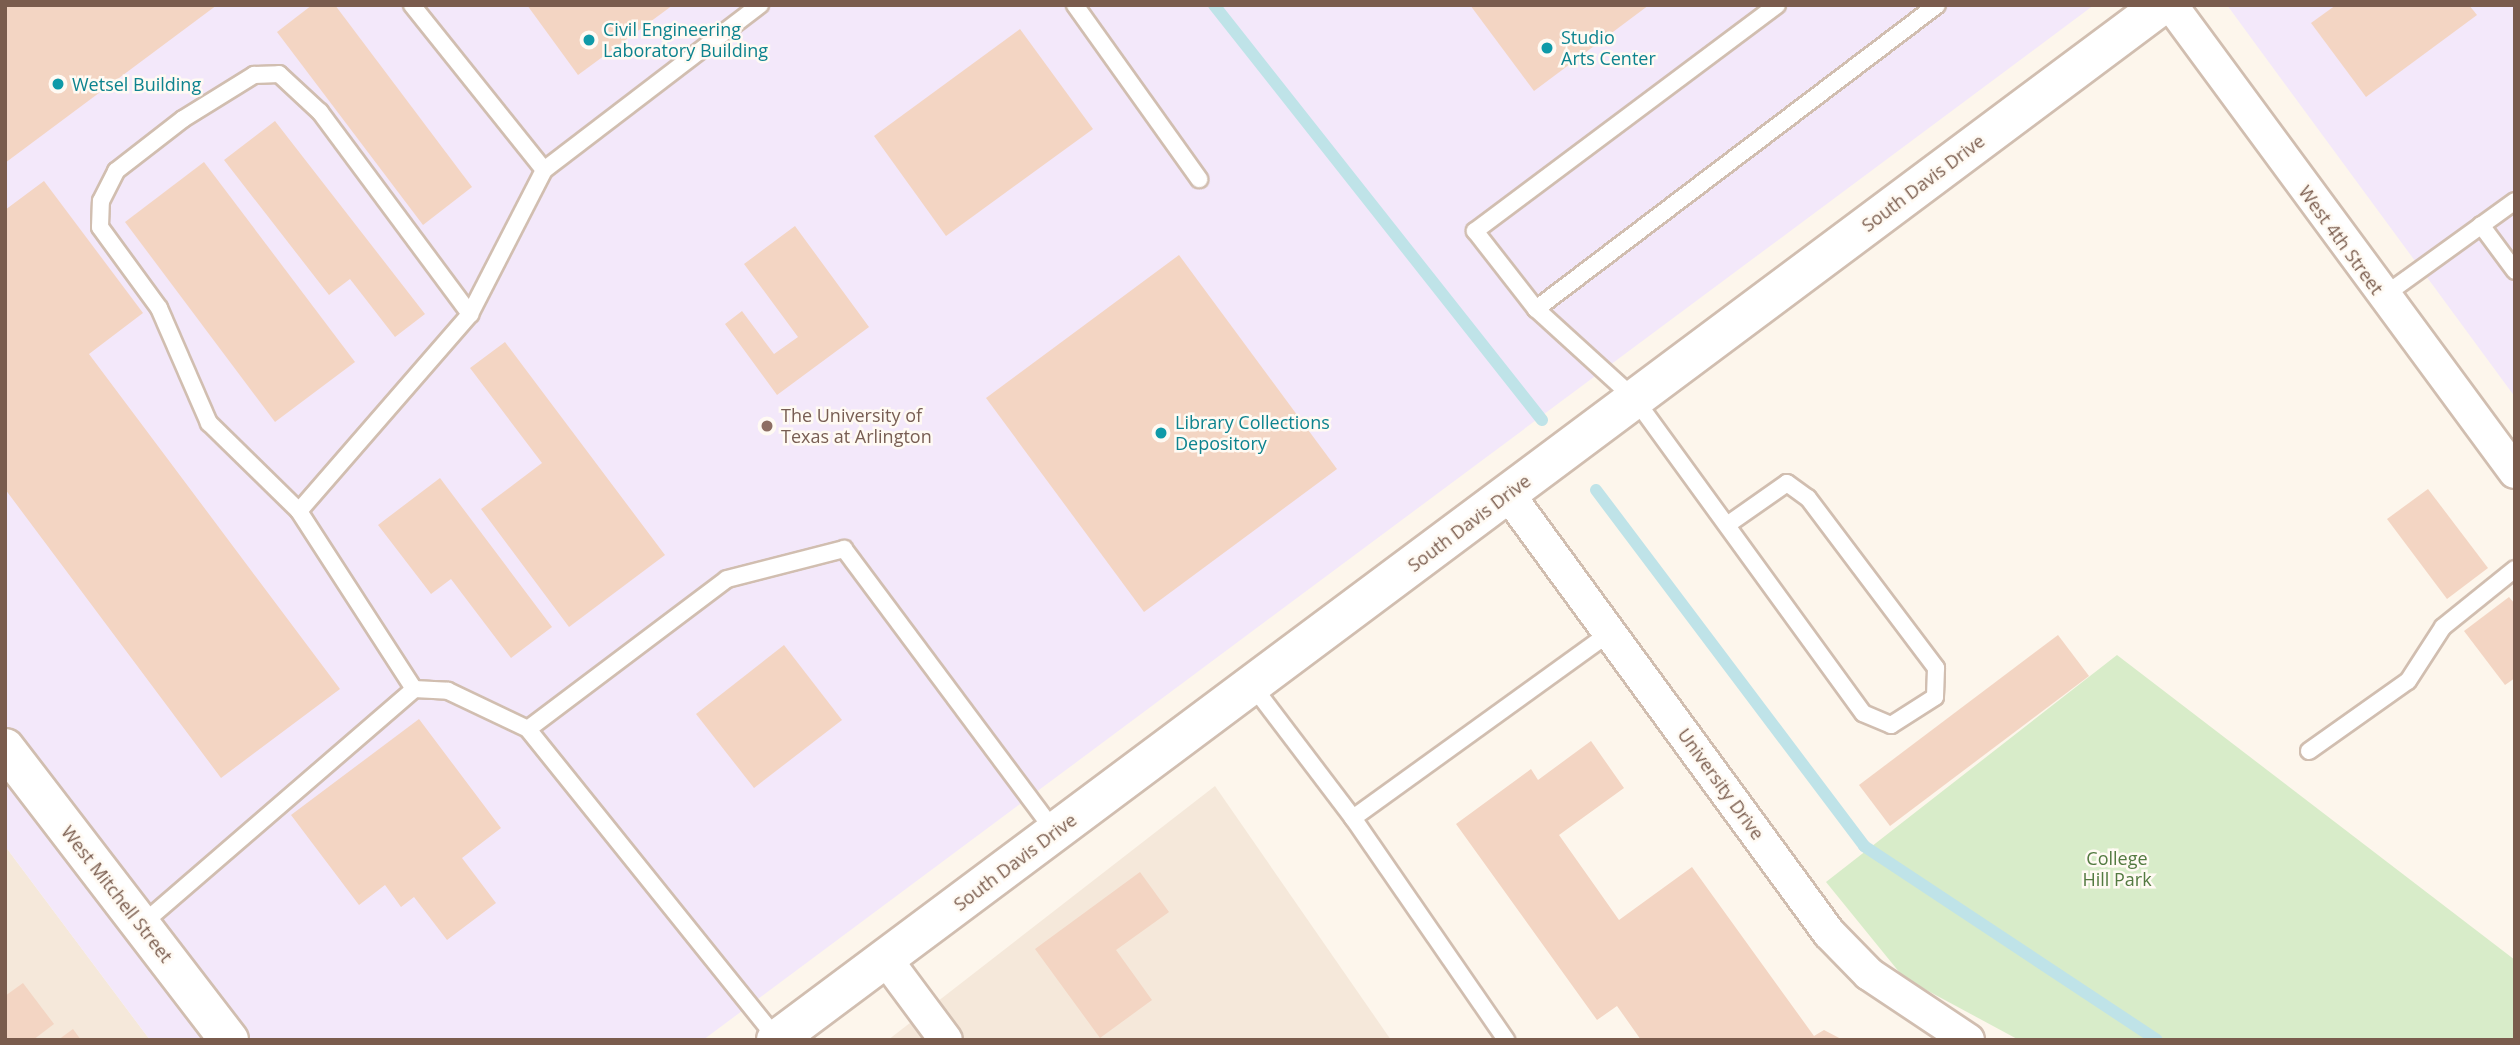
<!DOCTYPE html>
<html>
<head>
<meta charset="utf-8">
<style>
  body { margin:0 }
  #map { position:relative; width:2520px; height:1045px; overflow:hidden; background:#fdf6ec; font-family:"Open Sans",sans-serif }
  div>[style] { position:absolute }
  .residential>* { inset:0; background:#f5e8da }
  .education>* { inset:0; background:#f3e8fa }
  .green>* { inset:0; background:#d8ecc9 }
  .stream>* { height:12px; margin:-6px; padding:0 6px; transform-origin:6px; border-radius:6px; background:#bfe3e8 }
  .building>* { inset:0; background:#f3d5c3 }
  .roads { filter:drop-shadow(2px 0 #d1beb0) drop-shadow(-2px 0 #d1beb0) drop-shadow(0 2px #d1beb0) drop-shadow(0 -2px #d1beb0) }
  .service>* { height:16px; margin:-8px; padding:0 8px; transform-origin:8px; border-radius:8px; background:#fff }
  .minor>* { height:32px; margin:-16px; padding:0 16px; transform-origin:16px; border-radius:16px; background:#fff }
  .tertiary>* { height:38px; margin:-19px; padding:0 19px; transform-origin:19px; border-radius:19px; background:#fff }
  .dots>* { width:19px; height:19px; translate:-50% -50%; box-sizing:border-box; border:4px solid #fffaf3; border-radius:50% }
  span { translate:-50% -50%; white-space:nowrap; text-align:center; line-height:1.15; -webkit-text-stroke:5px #fffaf3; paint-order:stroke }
  .culture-label { font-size:18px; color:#0d838f }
  .left { translate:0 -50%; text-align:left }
  .street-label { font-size:18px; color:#7a5c4d }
  .education-label { font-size:18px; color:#785e54 }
  .park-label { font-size:18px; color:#537a41 }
  .frame { position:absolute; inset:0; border:7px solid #7a5c4d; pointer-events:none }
</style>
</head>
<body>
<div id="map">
  <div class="residential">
    <div style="clip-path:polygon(1215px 786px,1391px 1040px,888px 1040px)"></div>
    <div style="clip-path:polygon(5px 846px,150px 1040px,5px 1040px)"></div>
  </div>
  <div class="education">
    <div style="clip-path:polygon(5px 5px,2094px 5px,703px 1040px,150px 1040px,5px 846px)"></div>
    <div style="clip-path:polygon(2227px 5px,2515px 5px,2515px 397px,2257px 46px)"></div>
  </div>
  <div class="green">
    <div style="clip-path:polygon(2117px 655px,2515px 960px,2515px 1040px,2019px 1040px,1904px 978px,1826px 882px)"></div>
  </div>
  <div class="stream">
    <div style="left:1214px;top:5px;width:529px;rotate:51.68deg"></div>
    <div style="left:1596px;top:490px;width:446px;rotate:53deg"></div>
    <div style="left:1864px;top:846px;width:351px;rotate:33.5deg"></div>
  </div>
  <div class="building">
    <div style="clip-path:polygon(5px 5px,217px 5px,5px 163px)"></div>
    <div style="clip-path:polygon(312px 5px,335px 5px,472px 187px,423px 225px,277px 32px)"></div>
    <div style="clip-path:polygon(527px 5px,673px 5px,578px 75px)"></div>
    <div style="clip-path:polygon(1470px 5px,1649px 5px,1534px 91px)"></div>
    <div style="clip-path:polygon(2336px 5px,2469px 5px,2477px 15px,2366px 97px,2311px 23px)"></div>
    <div style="clip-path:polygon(1020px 29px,1093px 129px,946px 236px,874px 136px)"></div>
    <div style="clip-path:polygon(275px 121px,425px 314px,395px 337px,350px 279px,329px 295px,224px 160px)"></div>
    <div style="clip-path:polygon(204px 162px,355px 362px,275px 422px,125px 222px)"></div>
    <div style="clip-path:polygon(44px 181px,143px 313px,89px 354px,340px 689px,221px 778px,5px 489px,5px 210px)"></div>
    <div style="clip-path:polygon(795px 226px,869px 327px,777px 395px,725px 324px,742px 311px,774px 354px,798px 337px,744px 264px)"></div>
    <div style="clip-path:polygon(1179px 255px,1337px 469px,1144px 612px,986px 398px)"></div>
    <div style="clip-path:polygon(505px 342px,665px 555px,569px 627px,481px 509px,542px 463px,470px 368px)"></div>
    <div style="clip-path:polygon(440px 478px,552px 627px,511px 658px,451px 579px,431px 594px,378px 525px)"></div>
    <div style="clip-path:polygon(2428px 489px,2488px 568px,2447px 599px,2387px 519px)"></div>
    <div style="clip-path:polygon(2509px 597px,2515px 604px,2515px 678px,2505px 685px,2464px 631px)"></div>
    <div style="clip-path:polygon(2058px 635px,2089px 676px,1890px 826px,1859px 785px)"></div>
    <div style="clip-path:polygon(784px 645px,842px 720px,754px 788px,696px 714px)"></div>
    <div style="clip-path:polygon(419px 719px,501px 828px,462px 858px,496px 903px,447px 940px,414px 897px,401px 907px,385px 885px,359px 905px,291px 815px)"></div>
    <div style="clip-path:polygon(1591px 741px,1624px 788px,1559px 835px,1619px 920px,1692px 867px,1814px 1036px,1824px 1030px,1843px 1040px,1641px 1040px,1617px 1006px,1597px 1020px,1456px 824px,1531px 769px,1538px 780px)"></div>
    <div style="clip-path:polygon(1140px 872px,1169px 912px,1116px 950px,1152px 1000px,1100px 1038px,1035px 949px)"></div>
    <div style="clip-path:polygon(23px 983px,54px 1024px,33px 1040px,5px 1040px,5px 996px)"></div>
    <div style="clip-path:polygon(73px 1029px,81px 1040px,58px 1040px)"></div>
  </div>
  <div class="roads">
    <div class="service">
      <div style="left:412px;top:5px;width:211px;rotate:51.3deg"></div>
      <div style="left:1075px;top:5px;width:214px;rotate:54.5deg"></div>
      <div style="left:2481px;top:225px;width:57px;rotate:53.5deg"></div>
      <div style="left:2382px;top:297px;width:164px;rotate:-35.8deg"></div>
      <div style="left:1536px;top:309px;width:503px;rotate:-37.17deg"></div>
      <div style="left:299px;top:511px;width:261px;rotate:-49deg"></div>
      <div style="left:470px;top:314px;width:162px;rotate:-62.8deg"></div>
      <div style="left:544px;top:170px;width:272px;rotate:-37.4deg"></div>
      <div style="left:1727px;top:525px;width:73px;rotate:-35deg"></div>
      <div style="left:1787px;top:483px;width:26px;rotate:36deg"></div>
      <div style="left:1808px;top:498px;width:213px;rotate:53deg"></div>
      <div style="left:1936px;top:668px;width:29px;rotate:92deg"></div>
      <div style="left:1935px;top:697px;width:52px;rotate:147.5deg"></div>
      <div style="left:1891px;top:725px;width:30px;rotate:-157deg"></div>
      <div style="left:1863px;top:713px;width:388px;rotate:-126deg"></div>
      <div style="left:1635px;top:399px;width:134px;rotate:-137.7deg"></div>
      <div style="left:1536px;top:309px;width:99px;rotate:-128deg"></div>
      <div style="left:1475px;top:231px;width:377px;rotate:-36.8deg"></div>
      <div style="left:1252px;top:685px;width:167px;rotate:52.8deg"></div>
      <div style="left:1353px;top:818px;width:270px;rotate:55.4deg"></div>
      <div style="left:414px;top:689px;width:212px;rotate:-122.9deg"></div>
      <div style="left:299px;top:511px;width:126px;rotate:-135.6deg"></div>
      <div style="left:209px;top:423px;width:125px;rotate:-113.5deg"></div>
      <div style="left:159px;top:308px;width:100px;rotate:-126.1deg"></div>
      <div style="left:100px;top:227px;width:26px;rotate:-88deg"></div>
      <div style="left:101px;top:201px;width:34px;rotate:-63deg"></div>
      <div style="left:116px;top:171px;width:85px;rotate:-37.8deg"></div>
      <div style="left:183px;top:119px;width:84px;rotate:-31.8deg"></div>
      <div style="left:254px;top:75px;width:25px;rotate:-2deg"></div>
      <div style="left:279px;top:74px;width:56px;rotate:42.8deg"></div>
      <div style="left:320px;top:112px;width:252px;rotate:53.4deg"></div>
      <div style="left:2309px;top:751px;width:121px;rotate:-35.3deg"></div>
      <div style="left:2408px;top:681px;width:64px;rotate:-57.1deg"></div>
      <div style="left:2443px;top:627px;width:92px;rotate:-38.9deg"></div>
      <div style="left:1353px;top:818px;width:318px;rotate:-35.8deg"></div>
      <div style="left:141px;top:925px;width:361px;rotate:-40.8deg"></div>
      <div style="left:414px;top:689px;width:34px;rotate:3deg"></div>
      <div style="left:448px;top:691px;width:89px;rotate:25.4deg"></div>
      <div style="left:777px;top:1039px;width:398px;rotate:-128.8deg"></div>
      <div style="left:528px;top:729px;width:249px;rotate:-37deg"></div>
      <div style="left:727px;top:579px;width:121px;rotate:-14.4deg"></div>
      <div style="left:844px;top:549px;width:353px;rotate:53.3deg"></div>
    </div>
    <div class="minor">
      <div style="left:2171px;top:5px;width:580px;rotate:53.62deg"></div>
      <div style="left:1508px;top:494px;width:544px;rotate:53.83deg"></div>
      <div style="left:1829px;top:933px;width:57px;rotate:45.7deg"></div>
      <div style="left:1869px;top:974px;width:119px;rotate:33.7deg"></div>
      <div style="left:885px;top:958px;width:102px;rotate:53.4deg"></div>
    </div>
    <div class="tertiary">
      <div style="left:5px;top:748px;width:368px;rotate:52.5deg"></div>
      <div style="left:776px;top:1040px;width:1730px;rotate:-36.75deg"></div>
    </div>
  </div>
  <div class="dots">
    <div style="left:589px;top:40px;background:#0f9aa8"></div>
    <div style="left:1547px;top:48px;background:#0f9aa8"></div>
    <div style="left:58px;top:84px;background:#0f9aa8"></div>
    <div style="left:767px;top:426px;background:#8d6e63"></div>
    <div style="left:1161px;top:433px;background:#0f9aa8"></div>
  </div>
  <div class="culture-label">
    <span class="left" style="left:603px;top:40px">Civil Engineering<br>Laboratory Building</span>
    <span class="left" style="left:1561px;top:48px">Studio<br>Arts Center</span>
    <span class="left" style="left:72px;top:84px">Wetsel Building</span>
    <span class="left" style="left:1175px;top:433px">Library Collections<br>Depository</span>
  </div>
  <div class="street-label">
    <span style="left:1923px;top:183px;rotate:-37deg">South Davis Drive</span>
    <span style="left:2341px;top:240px;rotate:54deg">West 4th Street</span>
    <span style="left:1469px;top:523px;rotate:-37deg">South Davis Drive</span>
    <span style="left:1721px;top:784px;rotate:54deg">University Drive</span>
    <span style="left:1015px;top:862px;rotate:-37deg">South Davis Drive</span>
    <span style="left:117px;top:894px;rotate:52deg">West Mitchell Street</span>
  </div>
  <div class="education-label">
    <span class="left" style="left:781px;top:426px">The University of<br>Texas at Arlington</span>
  </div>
  <div class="park-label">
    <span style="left:2117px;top:869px">College<br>Hill Park</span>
  </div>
  <div class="frame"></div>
</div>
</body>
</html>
